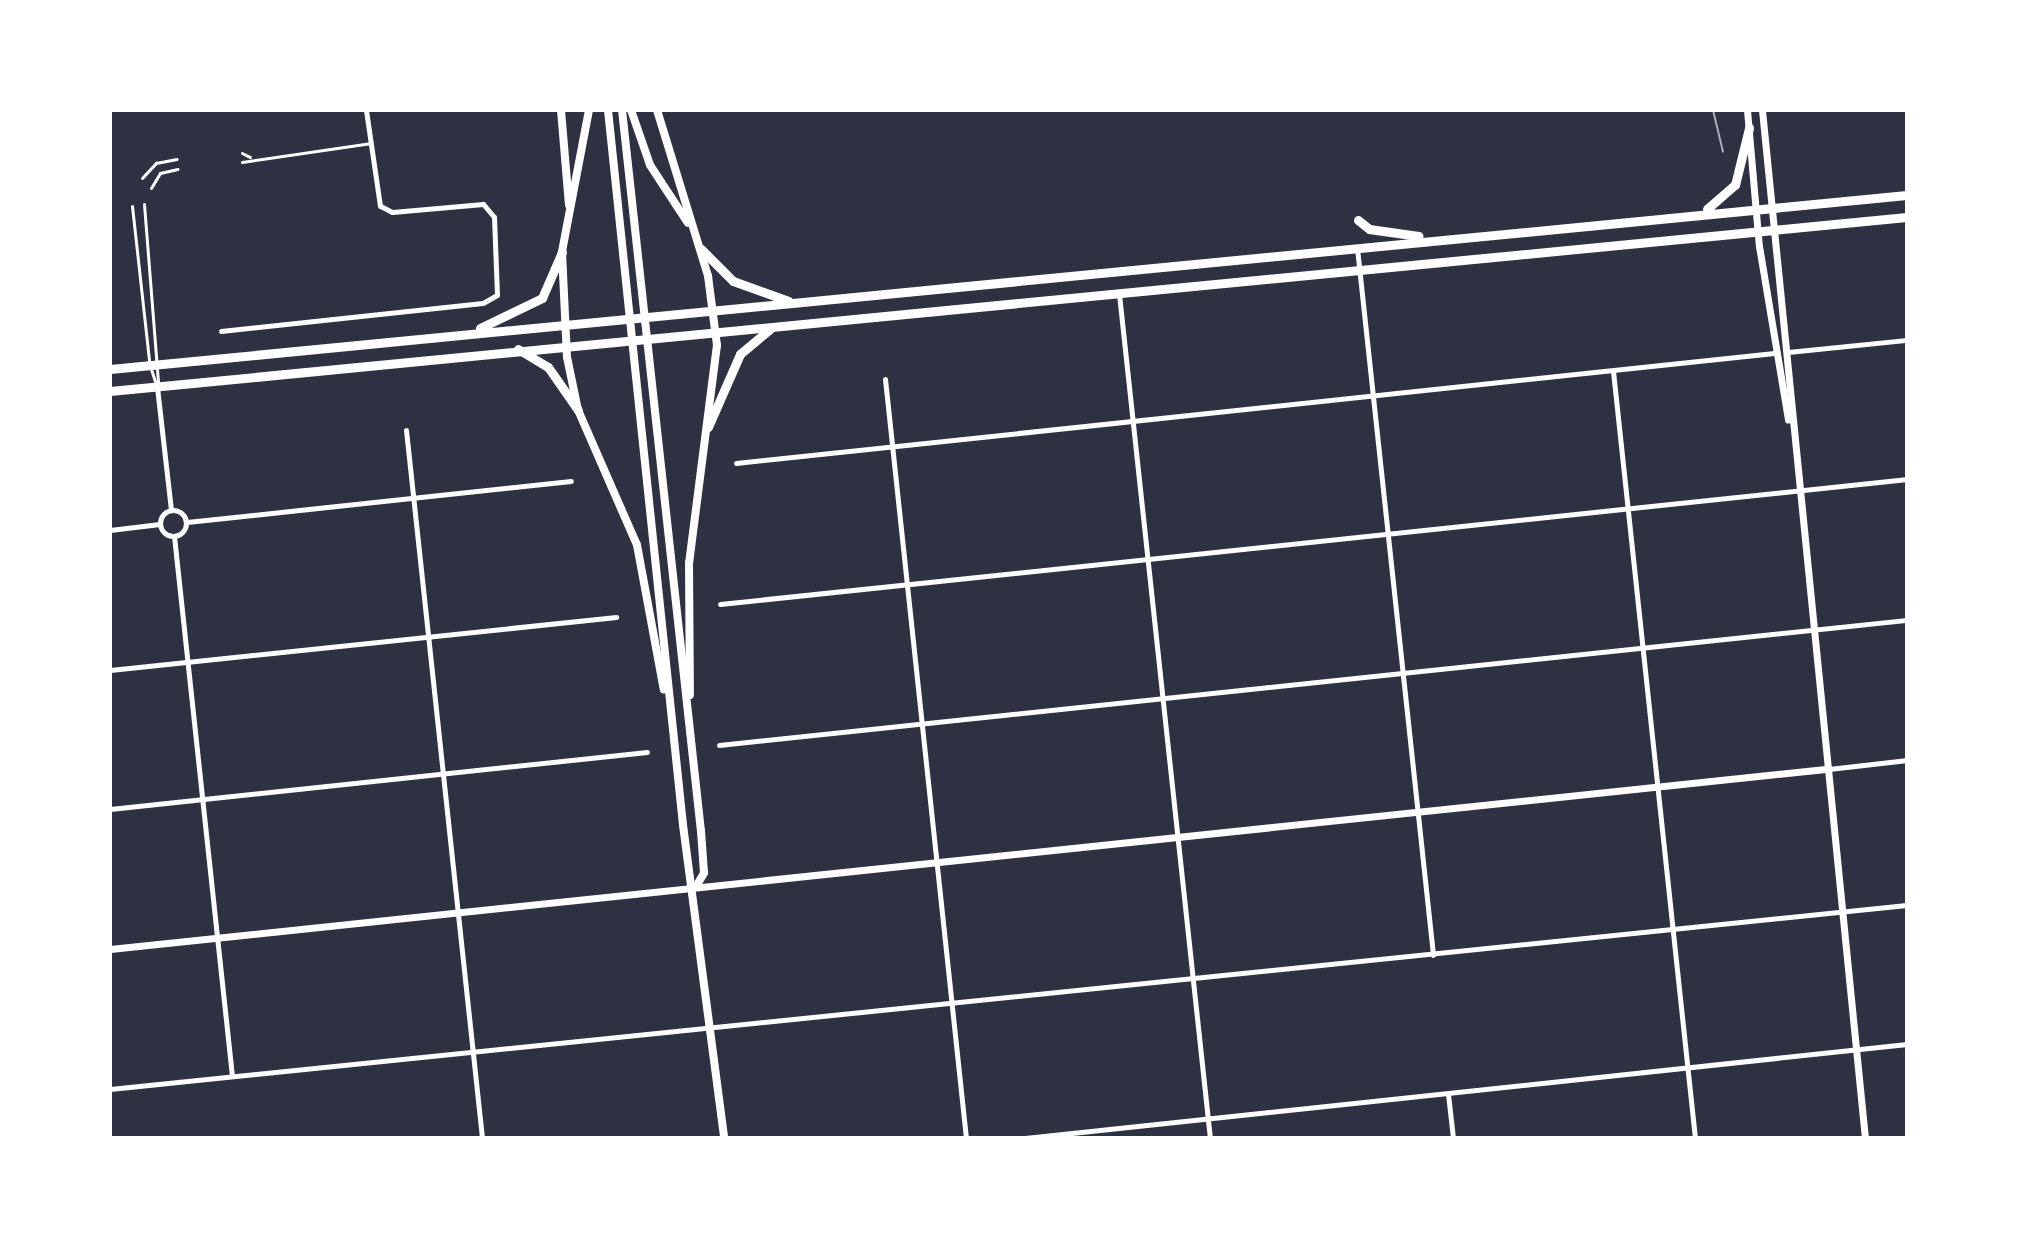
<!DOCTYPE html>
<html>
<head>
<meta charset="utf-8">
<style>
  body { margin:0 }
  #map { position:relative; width:2017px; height:1248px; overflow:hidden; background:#2d3142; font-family:Raleway,sans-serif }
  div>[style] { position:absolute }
  .service>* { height:3px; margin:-1.5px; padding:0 1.5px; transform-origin:1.5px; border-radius:1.5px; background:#fff }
  .minor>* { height:5px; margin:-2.5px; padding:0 2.5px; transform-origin:2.5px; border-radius:2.5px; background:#fff }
  .minor>.ring { margin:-2.5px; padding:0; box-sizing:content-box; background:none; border:5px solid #fff; border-radius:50% }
  .tertiary>* { height:7px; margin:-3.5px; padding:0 3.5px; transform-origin:3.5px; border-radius:3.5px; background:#fff }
  .secondary>* { height:8px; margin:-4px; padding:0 4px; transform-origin:4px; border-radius:4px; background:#fff }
  .trunk>* { height:9px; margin:-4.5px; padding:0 4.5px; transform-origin:4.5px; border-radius:4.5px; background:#fff }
  .tram>* { height:2px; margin:-1px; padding:0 1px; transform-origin:1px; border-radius:1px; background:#abadb3 }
  span { translate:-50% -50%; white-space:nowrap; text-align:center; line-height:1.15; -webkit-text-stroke:6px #fff; paint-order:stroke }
  .frame { position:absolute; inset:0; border:112px solid #fff; pointer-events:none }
</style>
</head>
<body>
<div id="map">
  <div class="service">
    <div style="left:242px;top:153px;width:9px;rotate:27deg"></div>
    <div style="left:242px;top:162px;width:129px;rotate:-8.4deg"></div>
    <div style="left:142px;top:178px;width:21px;rotate:-47deg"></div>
    <div style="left:156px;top:163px;width:21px;rotate:-11deg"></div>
    <div style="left:151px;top:188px;width:17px;rotate:-59deg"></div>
    <div style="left:160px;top:173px;width:18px;rotate:-13deg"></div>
    <div style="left:144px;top:204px;width:180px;rotate:85.5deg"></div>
    <div style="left:132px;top:206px;width:156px;rotate:83.7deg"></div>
    <div style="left:151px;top:369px;width:16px;rotate:72deg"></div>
  </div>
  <div class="minor">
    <div style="left:1357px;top:248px;width:711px;rotate:83.86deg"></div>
    <div style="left:1119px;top:294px;width:849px;rotate:83.85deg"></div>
    <div style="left:221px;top:331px;width:263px;rotate:-6.1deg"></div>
    <div style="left:483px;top:303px;width:16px;rotate:-30deg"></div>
    <div style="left:497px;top:295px;width:78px;rotate:-92.2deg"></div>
    <div style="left:494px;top:217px;width:17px;rotate:-130deg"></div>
    <div style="left:483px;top:204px;width:91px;rotate:175deg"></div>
    <div style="left:392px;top:212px;width:13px;rotate:-153deg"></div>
    <div style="left:380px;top:206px;width:97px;rotate:-98.3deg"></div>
    <div style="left:1788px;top:352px;width:120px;rotate:-5.8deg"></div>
    <div style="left:1613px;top:371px;width:771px;rotate:83.9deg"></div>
    <div style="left:885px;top:379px;width:763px;rotate:83.91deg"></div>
    <div style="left:157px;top:387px;width:124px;rotate:83.5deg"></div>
    <div style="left:406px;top:430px;width:712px;rotate:83.87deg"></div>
    <div style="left:736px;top:463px;width:1044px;rotate:-6.05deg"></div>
    <div class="ring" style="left:160px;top:510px;width:21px;height:21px"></div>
    <div style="left:187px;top:522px;width:386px;rotate:-6.1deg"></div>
    <div style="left:110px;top:530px;width:50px;rotate:-6.8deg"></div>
    <div style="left:174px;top:536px;width:543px;rotate:83.87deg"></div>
    <div style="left:720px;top:604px;width:1194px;rotate:-6.01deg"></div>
    <div style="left:110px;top:670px;width:509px;rotate:-5.98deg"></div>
    <div style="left:719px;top:745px;width:1195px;rotate:-6.01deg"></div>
    <div style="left:1829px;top:769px;width:79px;rotate:-6.6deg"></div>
    <div style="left:110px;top:809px;width:540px;rotate:-6.06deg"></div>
    <div style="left:110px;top:1089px;width:1806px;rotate:-5.85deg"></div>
    <div style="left:1448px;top:1094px;width:44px;rotate:83.5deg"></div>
    <div style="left:1025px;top:1138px;width:887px;rotate:-6.08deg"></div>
  </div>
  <div class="tertiary">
    <div style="left:1747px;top:110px;width:137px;rotate:85deg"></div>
    <div style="left:1759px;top:246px;width:176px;rotate:80.5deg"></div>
    <div style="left:1762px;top:110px;width:1033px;rotate:84.28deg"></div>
    <div style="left:110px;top:949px;width:1725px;rotate:-5.99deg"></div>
  </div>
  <div class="secondary">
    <div style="left:561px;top:110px;width:95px;rotate:85.2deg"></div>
    <div style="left:589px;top:110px;width:145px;rotate:100.8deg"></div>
    <div style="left:562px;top:252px;width:105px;rotate:87.3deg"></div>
    <div style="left:567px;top:357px;width:54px;rotate:78.3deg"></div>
    <div style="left:578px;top:410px;width:147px;rotate:66.4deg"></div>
    <div style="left:637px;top:545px;width:147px;rotate:79.5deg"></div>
    <div style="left:608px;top:110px;width:719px;rotate:84.01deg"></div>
    <div style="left:683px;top:825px;width:316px;rotate:82.5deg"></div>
    <div style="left:622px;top:110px;width:725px;rotate:83.75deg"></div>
    <div style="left:701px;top:831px;width:42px;rotate:85.9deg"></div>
    <div style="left:704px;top:873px;width:16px;rotate:120deg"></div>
    <div style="left:631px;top:110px;width:58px;rotate:70.9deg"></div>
    <div style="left:650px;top:165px;width:69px;rotate:56.8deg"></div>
    <div style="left:657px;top:110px;width:174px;rotate:72.9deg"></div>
    <div style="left:708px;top:276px;width:70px;rotate:82.6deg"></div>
    <div style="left:717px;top:345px;width:220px;rotate:97.3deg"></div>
    <div style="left:689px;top:563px;width:132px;rotate:89.6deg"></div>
  </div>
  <div class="trunk">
    <div style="left:1707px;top:209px;width:37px;rotate:-41deg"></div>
    <div style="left:1735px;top:185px;width:59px;rotate:-76.2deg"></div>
    <div style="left:1358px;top:220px;width:14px;rotate:39deg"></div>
    <div style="left:1369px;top:229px;width:50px;rotate:8deg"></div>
    <div style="left:701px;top:249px;width:45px;rotate:45deg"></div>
    <div style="left:733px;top:281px;width:59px;rotate:19.7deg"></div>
    <div style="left:480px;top:328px;width:69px;rotate:-25.8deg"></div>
    <div style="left:542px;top:298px;width:50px;rotate:-66.5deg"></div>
    <div style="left:518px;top:349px;width:35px;rotate:31deg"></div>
    <div style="left:548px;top:367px;width:52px;rotate:55.1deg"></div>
    <div style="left:110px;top:369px;width:1805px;rotate:-5.53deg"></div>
    <div style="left:110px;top:391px;width:1805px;rotate:-5.53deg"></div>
    <div style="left:708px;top:427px;width:80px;rotate:-66.3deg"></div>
    <div style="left:740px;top:354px;width:39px;rotate:-40deg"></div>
  </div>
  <div class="tram">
    <div style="left:1713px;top:110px;width:43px;rotate:76.6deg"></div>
  </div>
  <div class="frame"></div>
</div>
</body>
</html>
